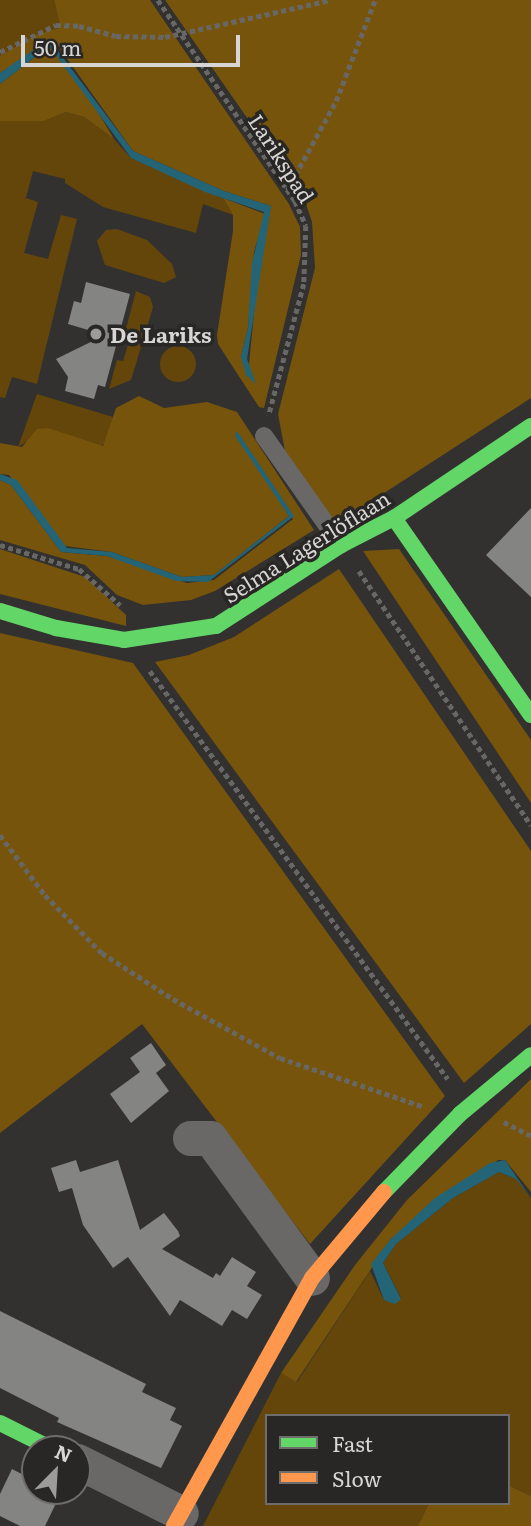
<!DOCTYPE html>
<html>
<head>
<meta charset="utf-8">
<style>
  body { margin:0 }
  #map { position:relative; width:531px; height:1526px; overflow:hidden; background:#32312f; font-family:Literata,serif }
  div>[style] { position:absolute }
  .green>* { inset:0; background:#64460a }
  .round { border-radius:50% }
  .forest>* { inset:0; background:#76540b }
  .water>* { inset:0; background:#236577 }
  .building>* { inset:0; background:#848482 }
  .path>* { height:4.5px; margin-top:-2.25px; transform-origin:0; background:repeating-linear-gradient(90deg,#676765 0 5px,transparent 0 8.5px) }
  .lane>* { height:18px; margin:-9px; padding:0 9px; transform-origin:9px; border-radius:9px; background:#696867 }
  .street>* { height:35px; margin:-17.5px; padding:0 17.5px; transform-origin:17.5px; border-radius:17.5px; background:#696867 }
  .fast>* { height:16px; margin:-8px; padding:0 8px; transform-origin:8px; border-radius:8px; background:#63d668 }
  .slow>* { height:16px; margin:-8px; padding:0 8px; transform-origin:8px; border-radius:8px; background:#ff974d }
  .dots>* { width:19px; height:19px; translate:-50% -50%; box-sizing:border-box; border:4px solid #292725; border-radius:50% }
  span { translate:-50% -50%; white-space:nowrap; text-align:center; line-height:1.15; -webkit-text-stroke:7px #292725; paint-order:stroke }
  .street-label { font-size:21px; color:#d7d6d4 }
  .poi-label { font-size:21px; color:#d7d6d4; font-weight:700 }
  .left { translate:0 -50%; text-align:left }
  .legend { position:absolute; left:265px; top:1414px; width:245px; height:91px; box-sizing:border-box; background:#292725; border:2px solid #6f6d6b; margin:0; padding:9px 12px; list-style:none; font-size:21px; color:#d7d6d4 }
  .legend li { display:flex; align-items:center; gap:14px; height:35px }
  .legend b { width:35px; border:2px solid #6f6d6b }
  .north { position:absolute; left:21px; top:1435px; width:70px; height:70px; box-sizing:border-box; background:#292725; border:2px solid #6f6d6b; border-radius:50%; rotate:24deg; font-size:19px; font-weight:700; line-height:28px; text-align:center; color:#d7d6d4 }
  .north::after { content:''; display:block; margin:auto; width:24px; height:32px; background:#9d9c9a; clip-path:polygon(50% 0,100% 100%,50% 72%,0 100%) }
  .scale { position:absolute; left:21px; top:35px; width:219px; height:32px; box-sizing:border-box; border:4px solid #d7d6d4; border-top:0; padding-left:9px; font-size:21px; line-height:24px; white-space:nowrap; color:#d7d6d4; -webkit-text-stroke:5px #292725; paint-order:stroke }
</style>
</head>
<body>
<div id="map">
  <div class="green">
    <div style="clip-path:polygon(0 0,54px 0,62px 29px,37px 34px,0 56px)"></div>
    <div style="clip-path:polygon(66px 112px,84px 117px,114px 139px,131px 158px,223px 198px,233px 215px,203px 204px,196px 233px,103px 207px,65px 183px,65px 179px,33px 171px,26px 198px,38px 202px,24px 253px,48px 259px,61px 215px,77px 219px,37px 384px,12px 377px,5px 398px,0 397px,0 121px,44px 121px)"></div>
    <div style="clip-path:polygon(117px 229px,147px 240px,172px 264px,176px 277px,164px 283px,105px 265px,97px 241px,106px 230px)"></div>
    <div style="clip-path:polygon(136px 291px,150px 297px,153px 307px,131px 380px,109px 389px,117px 360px,123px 361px,129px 342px,123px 340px)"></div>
    <div class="round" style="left:160px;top:346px;width:36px;height:36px"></div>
    <div style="clip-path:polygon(37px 394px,113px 417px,106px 443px,98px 447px,48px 428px,18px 447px)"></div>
    <div style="clip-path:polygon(499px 1172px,516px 1179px,531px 1198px,531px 1496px,508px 1485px,508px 1416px,267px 1416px,267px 1503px,429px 1503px,418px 1526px,203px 1526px,281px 1373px,297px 1382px,370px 1271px,384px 1300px,401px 1298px,383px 1263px,396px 1244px,453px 1198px)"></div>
  </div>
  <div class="forest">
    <div style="clip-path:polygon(54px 0,150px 0,289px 204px,300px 227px,301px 255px,264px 408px,259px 407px,218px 344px,217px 335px,233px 231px,233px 215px,223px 198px,265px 214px,254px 252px,248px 328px,241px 357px,249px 364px,259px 263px,271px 206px,224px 191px,133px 151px,53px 39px,0 73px,0 56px,37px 34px,61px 28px)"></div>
    <div style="clip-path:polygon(165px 0,531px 0,531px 398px,344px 519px,330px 517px,285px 451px,278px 414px,315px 268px,312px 222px,305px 201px)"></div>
    <div style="clip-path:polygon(49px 46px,95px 107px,114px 139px,84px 117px,66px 112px,44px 121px,0 121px,0 84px)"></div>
    <div style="clip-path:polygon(139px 396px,164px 408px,207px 402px,237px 412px,314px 530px,215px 591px,191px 600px,143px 605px,117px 595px,85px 565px,0 540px,0 480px,11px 485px,61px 552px,107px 556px,187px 583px,214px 580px,293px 519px,235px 431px,289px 516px,214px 575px,182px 577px,112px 552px,65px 546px,9px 475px,0 474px,0 443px,22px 447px,37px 429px,48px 428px,103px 446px,116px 408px)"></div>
    <div style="clip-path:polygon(0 549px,85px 577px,126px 615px,126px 626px,0 594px)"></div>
    <div style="clip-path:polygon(399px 549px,531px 740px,531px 803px,363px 551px)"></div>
    <div style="clip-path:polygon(339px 569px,531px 851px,531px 1024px,464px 1083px,155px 662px,189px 655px,234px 637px)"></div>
    <div style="clip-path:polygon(0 633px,133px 663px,445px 1096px,310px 1244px,142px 1024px,0 1133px)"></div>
    <div style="clip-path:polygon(531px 1079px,531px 1192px,505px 1160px,498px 1160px,391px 1239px,296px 1382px,281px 1373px,355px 1265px,407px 1200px)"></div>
    <div style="clip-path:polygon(508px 1485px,531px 1496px,531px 1526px,418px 1526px,429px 1503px,508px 1503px)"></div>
  </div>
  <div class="water">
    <div style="clip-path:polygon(49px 39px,133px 151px,224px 191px,271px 206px,247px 359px,256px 384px,246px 375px,241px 357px,248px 328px,252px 263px,264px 212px,205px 192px,131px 158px,49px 46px,0 84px,0 73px)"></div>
    <div style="clip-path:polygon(237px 431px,294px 516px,208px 582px,176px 581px,107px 556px,61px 552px,11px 485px,0 480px,0 474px,17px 480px,67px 548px,112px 552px,182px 577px,214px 575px,289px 516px,235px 436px)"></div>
    <div style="clip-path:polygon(505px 1160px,531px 1198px,516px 1179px,499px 1172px,453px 1198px,396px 1244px,383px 1263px,401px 1299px,395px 1304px,384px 1300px,371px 1264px,391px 1239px,435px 1198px,490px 1163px)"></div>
  </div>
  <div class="building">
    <div style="clip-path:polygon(86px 282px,130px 294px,105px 387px,98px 385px,94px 399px,65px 391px,68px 377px,56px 359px,105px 335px,68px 324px,74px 301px,81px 303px)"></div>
    <div style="clip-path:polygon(531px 508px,531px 597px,486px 555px)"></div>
    <div style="clip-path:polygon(151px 1043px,166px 1065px,156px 1073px,169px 1091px,131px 1123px,110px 1094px,140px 1072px,130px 1058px)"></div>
    <div style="clip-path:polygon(76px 1160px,80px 1172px,118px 1160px,140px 1230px,164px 1213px,178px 1231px,180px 1236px,162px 1249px,213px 1278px,216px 1273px,220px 1276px,232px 1257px,256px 1272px,247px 1286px,262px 1295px,247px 1319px,232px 1310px,222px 1326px,180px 1300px,170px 1316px,128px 1257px,113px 1268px,83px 1225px,72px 1188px,59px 1192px,51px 1168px)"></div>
    <div style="clip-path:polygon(0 1311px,146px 1384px,142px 1392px,176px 1408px,170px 1420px,182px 1426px,161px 1468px,57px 1422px,59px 1418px,0 1388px)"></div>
    <div style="clip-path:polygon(12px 1469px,35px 1481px,35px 1491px,62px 1491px,45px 1526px,20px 1526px,0 1516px,0 1494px)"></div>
  </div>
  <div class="path">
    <div style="left:158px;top:0;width:243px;rotate:55.7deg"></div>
    <div style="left:295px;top:201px;width:27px;rotate:66deg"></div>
    <div style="left:306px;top:226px;width:58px;rotate:92deg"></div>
    <div style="left:304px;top:284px;width:136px;rotate:105deg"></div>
    <div style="left:0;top:52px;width:62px;rotate:-25.7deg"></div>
    <div style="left:56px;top:25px;width:23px;rotate:2deg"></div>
    <div style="left:79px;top:26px;width:38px;rotate:15deg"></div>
    <div style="left:116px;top:36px;width:49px;rotate:1.2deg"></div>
    <div style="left:165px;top:37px;width:170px;rotate:-12.6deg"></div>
    <div style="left:287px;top:190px;width:102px;rotate:-61.2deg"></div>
    <div style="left:336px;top:101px;width:108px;rotate:-68.9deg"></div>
    <div style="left:0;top:545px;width:83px;rotate:16.9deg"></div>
    <div style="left:79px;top:569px;width:55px;rotate:41.3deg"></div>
    <div style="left:359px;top:571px;width:307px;rotate:55.9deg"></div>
    <div style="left:150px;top:671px;width:505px;rotate:53.86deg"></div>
    <div style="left:0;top:835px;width:75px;rotate:53.1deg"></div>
    <div style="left:45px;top:895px;width:81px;rotate:45.5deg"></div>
    <div style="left:102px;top:953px;width:85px;rotate:32.9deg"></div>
    <div style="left:173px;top:999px;width:122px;rotate:28.9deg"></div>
    <div style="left:280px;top:1058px;width:150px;rotate:18.7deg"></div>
    <div style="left:504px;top:1122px;width:30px;rotate:27deg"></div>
  </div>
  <div class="lane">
    <div style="left:264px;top:436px;width:133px;rotate:54.8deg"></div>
  </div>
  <div class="street">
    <div style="left:190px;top:1138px;width:20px"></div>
    <div style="left:210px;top:1138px;width:173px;rotate:53.9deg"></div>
    <div style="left:77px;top:1461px;width:116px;rotate:26.6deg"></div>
  </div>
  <div class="fast">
    <div style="left:394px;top:518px;width:240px;rotate:55.2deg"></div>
    <div style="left:0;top:611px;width:59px;rotate:16.9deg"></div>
    <div style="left:56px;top:628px;width:69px;rotate:10deg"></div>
    <div style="left:124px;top:640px;width:93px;rotate:-8.7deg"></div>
    <div style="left:216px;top:626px;width:149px;rotate:-32.9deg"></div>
    <div style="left:341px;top:545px;width:59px;rotate:-27deg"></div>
    <div style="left:394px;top:518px;width:165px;rotate:-33.9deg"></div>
    <div style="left:384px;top:1192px;width:109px;rotate:-45.7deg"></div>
    <div style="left:460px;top:1114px;width:92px;rotate:-39.7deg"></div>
    <div style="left:0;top:1423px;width:58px;rotate:26.6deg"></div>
  </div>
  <div class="slow">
    <div style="left:174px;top:1526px;width:284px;rotate:-60.9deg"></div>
    <div style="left:312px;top:1278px;width:112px;rotate:-50.1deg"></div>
  </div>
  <div class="dots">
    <div style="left:96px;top:334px;background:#9d9c9a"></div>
  </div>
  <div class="street-label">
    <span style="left:282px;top:158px;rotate:57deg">Larikspad</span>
    <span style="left:306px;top:546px;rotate:-32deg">Selma Lagerlöflaan</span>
  </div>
  <div class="poi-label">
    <span class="left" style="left:110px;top:334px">De Lariks</span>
  </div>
  <ul class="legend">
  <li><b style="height:9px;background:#63d668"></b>Fast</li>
  <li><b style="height:9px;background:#ff974d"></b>Slow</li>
  </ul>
  <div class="north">N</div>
  <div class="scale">50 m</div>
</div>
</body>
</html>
